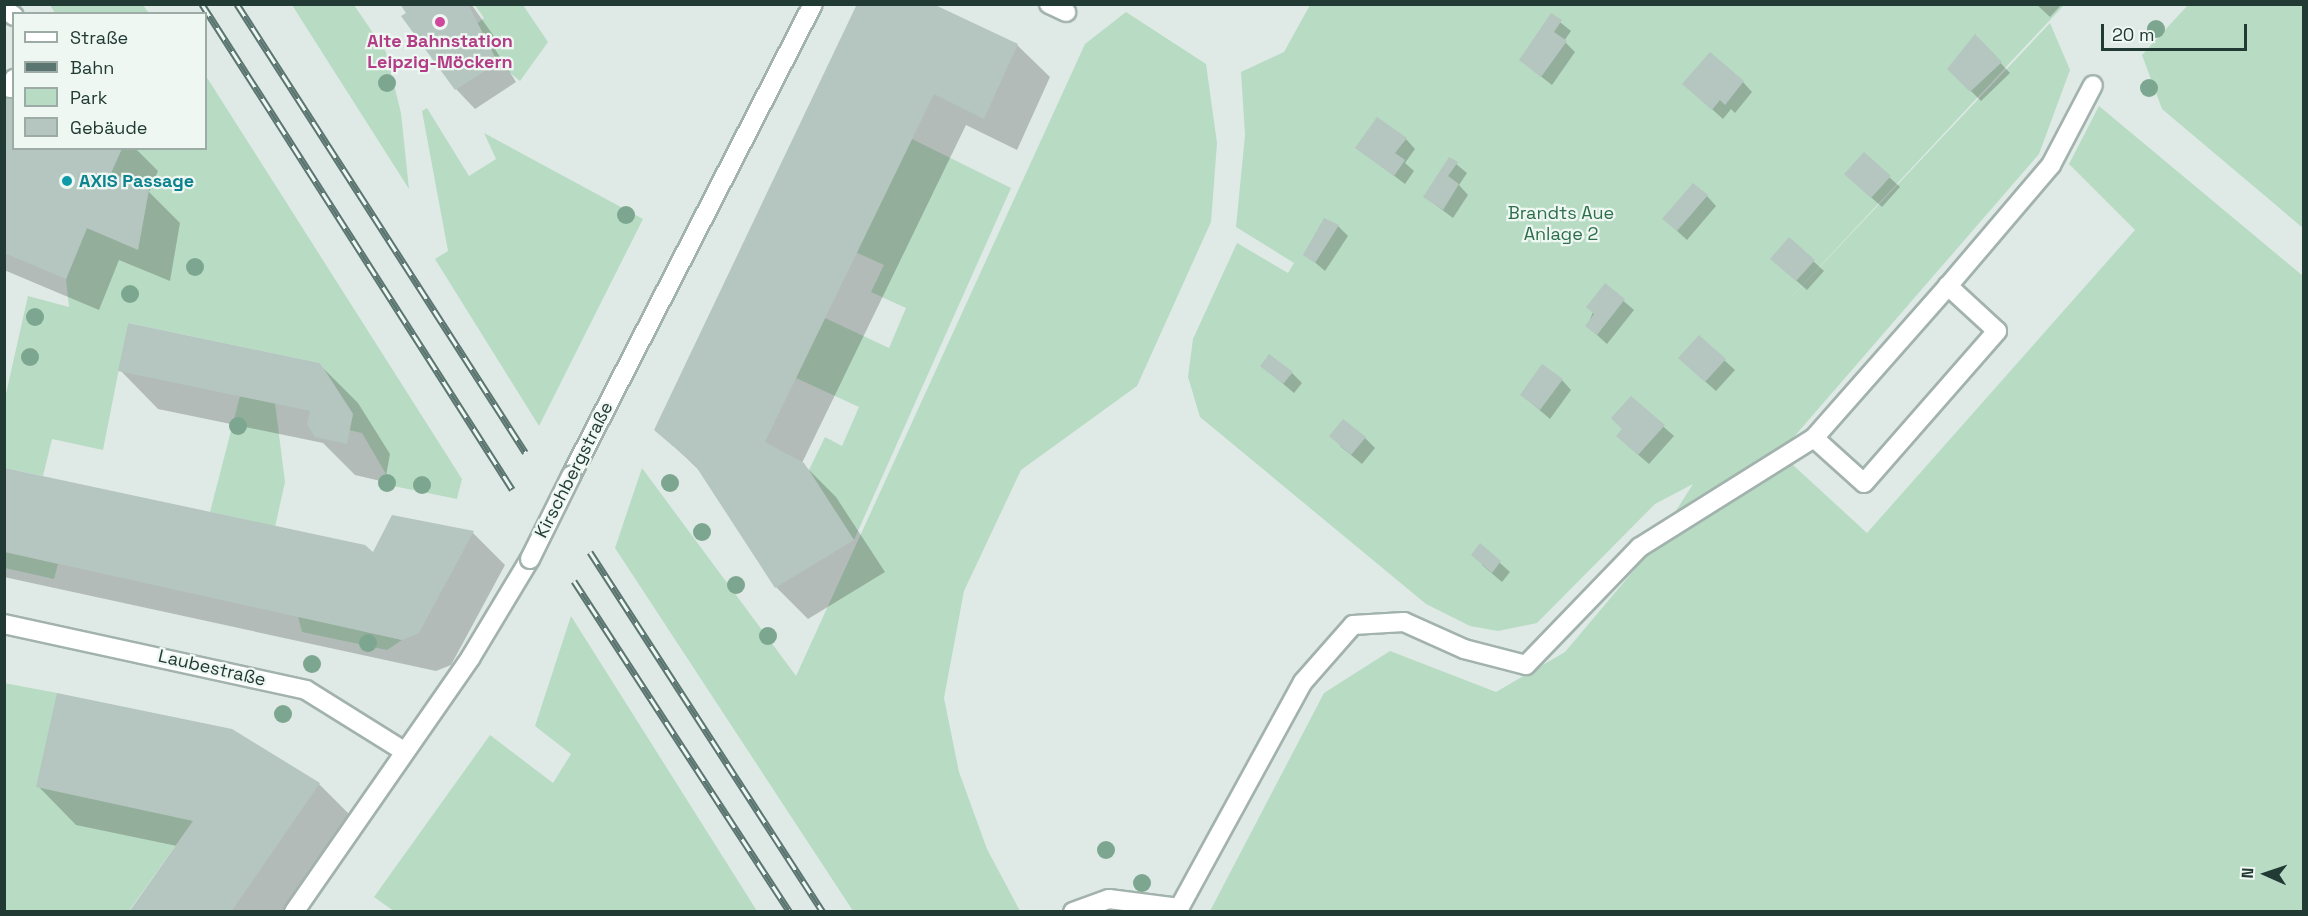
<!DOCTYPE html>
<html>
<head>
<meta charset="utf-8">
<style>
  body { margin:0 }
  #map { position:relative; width:2308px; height:916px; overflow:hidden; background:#dfeae6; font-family:"Space Grotesk",sans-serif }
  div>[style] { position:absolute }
  .green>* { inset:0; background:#b8dbc4 }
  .shadow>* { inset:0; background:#0003 }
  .building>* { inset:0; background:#b5c5bf }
  .roads { filter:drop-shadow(2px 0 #a2b2ad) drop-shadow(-2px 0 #a2b2ad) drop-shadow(0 2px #a2b2ad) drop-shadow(0 -2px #a2b2ad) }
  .minor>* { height:18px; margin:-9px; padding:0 9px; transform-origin:9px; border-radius:9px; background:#fff }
  .rail>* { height:7px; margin-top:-3.5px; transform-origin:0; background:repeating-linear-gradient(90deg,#eff7f3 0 14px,#5b7570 0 28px); box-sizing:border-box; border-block:2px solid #5b7570 }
  .bridges { filter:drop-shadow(2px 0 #a2b2ad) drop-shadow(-2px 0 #a2b2ad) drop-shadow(0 2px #a2b2ad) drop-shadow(0 -2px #a2b2ad) }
  .minor-bridge>* { height:18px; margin:-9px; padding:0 9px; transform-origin:9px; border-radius:9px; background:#fff }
  .trees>* { width:18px; height:18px; margin:-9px; border-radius:50%; background:#7da690 }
  .dots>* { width:16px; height:16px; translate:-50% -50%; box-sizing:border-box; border:3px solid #eff7f3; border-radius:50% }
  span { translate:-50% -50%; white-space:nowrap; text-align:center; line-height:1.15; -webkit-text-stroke:4.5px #eff7f3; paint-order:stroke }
  .hotel-label { font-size:18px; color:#b23c85; font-weight:700 }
  .culture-label { font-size:18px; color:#0d838f; font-weight:700 }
  .left { translate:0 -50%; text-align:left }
  .park-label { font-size:18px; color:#2c6f4a }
  .street-label { font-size:18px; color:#213a34 }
  .frame { position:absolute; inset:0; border:6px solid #213a34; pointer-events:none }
  .legend { position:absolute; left:12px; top:12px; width:195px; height:138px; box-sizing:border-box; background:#eff7f3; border:2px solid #9daba7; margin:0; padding:8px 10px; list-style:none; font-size:18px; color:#213a34 }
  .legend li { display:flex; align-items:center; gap:12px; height:30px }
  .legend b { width:30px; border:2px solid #9daba7 }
  .north { position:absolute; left:2236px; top:844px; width:60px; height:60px; -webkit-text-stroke:4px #eff7f3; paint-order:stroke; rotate:273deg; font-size:16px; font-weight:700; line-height:24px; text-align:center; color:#213a34 }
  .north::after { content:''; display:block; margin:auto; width:21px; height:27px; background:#213a34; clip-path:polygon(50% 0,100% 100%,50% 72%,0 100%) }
  .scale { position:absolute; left:2101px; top:24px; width:146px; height:27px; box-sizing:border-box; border:3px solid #213a34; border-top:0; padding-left:8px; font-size:18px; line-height:21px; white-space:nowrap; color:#213a34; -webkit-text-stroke:4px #eff7f3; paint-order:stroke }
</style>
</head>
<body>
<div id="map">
  <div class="green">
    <div style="clip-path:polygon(50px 5px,143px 5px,149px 13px,55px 13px)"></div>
    <div style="clip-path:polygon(292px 5px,354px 5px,386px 52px,401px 113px,409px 189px)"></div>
    <div style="clip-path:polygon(475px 5px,523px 5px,548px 42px,520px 81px,498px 63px,474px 26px,484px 18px)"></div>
    <div style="clip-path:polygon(1310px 5px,2064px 5px,1766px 324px,2050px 23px,2070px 70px,2039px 154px,1780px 453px,1867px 533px,2135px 230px,2069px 164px,2099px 106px,2303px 276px,2303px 911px,1210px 911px,1324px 693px,1390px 651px,1496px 692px,1565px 652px,1651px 550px,1693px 484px,1655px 504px,1537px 623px,1498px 631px,1470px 626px,1426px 604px,1200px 417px,1188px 377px,1193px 339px,1237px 243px,1288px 273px,1294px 263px,1236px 227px,1245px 135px,1241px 72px,1284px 52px)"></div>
    <div style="clip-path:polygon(2188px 5px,2303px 5px,2303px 228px,2162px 109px,2142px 55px)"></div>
    <div style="clip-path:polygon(1126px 12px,1206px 64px,1217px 143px,1211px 222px,1137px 386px,1021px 470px,964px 591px,944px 698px,959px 772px,987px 849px,1020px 911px,853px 911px,615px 548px,642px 468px,796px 676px,1085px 44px)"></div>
    <div style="clip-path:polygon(206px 76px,462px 479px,457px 499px,393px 486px,362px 433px,349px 430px,353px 414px,320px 363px,128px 323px,103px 450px,52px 439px,43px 476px,5px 468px,5px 398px,28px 296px,69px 307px,66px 279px,87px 228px,138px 249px,149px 190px,111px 173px,122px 149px,206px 148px)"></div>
    <div style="clip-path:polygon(427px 108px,469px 176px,496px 159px,484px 133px,643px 219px,539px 426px,435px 259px,448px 251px,422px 111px)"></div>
    <div style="clip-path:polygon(910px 138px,1011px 188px,854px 540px,809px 470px,825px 437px,842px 446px,859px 407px,796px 378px,823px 317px,889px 348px,906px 308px,871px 292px,884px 265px,853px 251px)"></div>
    <div style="clip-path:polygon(240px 396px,275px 403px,285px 482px,275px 527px,210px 512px)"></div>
    <div style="clip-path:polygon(5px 552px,58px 564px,54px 579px,5px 568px)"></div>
    <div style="clip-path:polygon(298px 616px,402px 640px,387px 650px,302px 632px)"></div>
    <div style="clip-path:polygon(571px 616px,757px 911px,395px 912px,374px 897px,490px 735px,553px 783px,571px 754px,535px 726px)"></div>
    <div style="clip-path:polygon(4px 683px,57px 693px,193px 821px,129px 911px,5px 911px)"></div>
  </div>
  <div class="shadow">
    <div style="clip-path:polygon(403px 4px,471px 4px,498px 42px,493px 46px,516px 82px,475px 109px,456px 89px)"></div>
    <div style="clip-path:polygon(859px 4px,1017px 45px,1050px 77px,1017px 150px,966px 125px,802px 463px,836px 497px,885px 572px,808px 619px,776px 587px,703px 474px,656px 429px)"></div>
    <div style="clip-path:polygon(2036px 4px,2062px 4px,2050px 17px)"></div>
    <div style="clip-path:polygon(1551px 15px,1571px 31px,1564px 41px,1575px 52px,1552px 85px,1520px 60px)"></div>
    <div style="clip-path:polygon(1975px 36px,2010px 73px,1981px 101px,1949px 69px)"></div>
    <div style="clip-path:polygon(1743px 82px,1752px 92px,1735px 113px,1731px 109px,1723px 119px,1684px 84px)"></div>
    <div style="clip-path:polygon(4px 87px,14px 148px,135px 148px,158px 171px,149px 192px,180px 223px,170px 281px,119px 260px,99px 310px,4px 270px)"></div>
    <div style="clip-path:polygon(1406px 139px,1415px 149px,1405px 163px,1414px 171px,1405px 184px,1357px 148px)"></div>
    <div style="clip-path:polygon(1864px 154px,1900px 187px,1882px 207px,1856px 184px)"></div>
    <div style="clip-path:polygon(1450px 159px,1467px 173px,1459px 185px,1468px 195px,1453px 218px,1425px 197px)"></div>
    <div style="clip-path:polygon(1707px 196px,1716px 206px,1687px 240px,1664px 219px)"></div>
    <div style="clip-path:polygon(1338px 226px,1348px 236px,1325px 271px,1305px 254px)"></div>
    <div style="clip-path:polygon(1789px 239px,1824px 271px,1807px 290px,1782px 268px)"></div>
    <div style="clip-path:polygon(1605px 285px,1634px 310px,1607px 344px,1587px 326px)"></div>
    <div style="clip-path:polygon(1699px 337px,1735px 370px,1716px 391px,1690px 368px)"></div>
    <div style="clip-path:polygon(319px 364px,358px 403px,390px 454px,385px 482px,355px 475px,323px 443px,158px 409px,120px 370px)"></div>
    <div style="clip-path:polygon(1262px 366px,1292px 373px,1302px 383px,1294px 393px)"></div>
    <div style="clip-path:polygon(1562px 380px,1571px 390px,1550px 419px,1522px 395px)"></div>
    <div style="clip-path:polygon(1631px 398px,1674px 436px,1649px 464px,1628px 446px,1624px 429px)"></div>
    <div style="clip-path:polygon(1365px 438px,1375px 448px,1362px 464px,1340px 446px)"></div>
    <div style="clip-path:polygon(4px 469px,365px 547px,373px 554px,473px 533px,505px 565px,451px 665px,436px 671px,4px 577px)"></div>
    <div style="clip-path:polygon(1480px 545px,1510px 572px,1502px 582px,1482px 565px)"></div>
    <div style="clip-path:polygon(319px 784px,357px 822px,294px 912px,131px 912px,177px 846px,76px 825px,38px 786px)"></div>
  </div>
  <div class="building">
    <div style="clip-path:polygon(400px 4px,468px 4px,498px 63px,455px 90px,401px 16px,406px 13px)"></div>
    <div style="clip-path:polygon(857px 4px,933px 4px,1018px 44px,984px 119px,934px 94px,765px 442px,804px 463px,854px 540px,775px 588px,695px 465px,654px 430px)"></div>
    <div style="clip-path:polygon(1551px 13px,1562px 20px,1554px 32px,1567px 41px,1541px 77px,1519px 60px)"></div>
    <div style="clip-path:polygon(1975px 34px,2002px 62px,1970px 92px,1947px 69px)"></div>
    <div style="clip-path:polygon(1710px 52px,1744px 81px,1725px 105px,1720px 100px,1712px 110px,1682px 84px)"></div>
    <div style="clip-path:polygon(4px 86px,14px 89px,14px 148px,122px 148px,111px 173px,149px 189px,138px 250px,87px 228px,66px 279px,4px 253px)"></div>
    <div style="clip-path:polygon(1377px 117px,1407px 138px,1395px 153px,1405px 160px,1394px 176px,1355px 148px)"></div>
    <div style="clip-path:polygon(1864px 152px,1891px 176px,1871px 198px,1844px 174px)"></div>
    <div style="clip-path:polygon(1449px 157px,1458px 162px,1448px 176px,1459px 184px,1443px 210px,1423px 197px)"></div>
    <div style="clip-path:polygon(1693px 183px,1708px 195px,1677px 231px,1662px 219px)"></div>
    <div style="clip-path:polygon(1324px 218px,1339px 225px,1315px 263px,1303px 255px)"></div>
    <div style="clip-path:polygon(1789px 237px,1815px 260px,1796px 281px,1770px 259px)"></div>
    <div style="clip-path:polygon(1605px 283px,1625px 299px,1597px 335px,1585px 326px,1594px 314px,1586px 307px)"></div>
    <div style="clip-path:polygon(128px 323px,320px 363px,353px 414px,347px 444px,315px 437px,307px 424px,310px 411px,118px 371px)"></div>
    <div style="clip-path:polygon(1699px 335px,1726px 359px,1705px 382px,1678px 358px)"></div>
    <div style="clip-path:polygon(1269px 354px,1293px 372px,1283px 384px,1260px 366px)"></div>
    <div style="clip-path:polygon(1542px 364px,1563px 379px,1540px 410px,1520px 395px)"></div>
    <div style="clip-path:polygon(1631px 396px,1665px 425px,1638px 455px,1616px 436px,1622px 429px,1611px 418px)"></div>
    <div style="clip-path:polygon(1343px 419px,1366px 437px,1351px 455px,1329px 436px)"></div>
    <div style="clip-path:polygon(5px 468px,365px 545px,373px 552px,392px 515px,474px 531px,419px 633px,402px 640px,5px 552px)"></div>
    <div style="clip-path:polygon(1480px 543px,1501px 561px,1492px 573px,1471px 555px)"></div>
    <div style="clip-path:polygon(57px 693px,232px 729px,320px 783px,231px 912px,129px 912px,193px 821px,36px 787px)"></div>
  </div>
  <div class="roads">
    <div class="minor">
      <div style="left:1049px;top:4px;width:19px;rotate:25deg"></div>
      <div style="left:4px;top:9px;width:12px;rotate:35deg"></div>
      <div style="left:10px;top:88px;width:10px;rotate:-66deg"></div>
      <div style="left:1948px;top:286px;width:203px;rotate:131.4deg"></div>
      <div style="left:1814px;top:438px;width:67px;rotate:42deg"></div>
      <div style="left:1864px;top:483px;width:202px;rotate:-48.8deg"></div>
      <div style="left:1997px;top:331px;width:67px;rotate:-137.4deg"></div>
      <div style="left:1948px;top:286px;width:159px;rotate:-49.6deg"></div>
      <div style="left:2051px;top:165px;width:90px;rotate:-62.3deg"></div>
      <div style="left:571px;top:476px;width:530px;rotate:-62.86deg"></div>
      <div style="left:4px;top:624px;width:309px;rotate:12.3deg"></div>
      <div style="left:306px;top:690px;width:115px;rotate:31.9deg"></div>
      <div style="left:294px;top:912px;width:310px;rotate:-55.2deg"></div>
      <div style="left:471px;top:657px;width:114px;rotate:-59deg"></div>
      <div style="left:1073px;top:912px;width:38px;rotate:-20deg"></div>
      <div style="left:1109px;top:899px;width:71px;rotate:7.3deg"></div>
      <div style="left:1177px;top:912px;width:262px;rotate:-61.3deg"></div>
      <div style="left:1303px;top:682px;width:76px;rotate:-48.7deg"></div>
      <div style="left:1353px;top:625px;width:51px;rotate:-3.4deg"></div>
      <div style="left:1404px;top:622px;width:66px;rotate:24.2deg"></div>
      <div style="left:1464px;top:649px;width:64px;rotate:14.5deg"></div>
      <div style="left:1526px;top:665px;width:164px;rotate:-46deg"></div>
      <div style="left:1640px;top:547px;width:205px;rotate:-32.1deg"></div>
    </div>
  </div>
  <div class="rail">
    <div style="left:202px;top:4px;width:576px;rotate:57.41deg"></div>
    <div style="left:237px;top:4px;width:533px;rotate:57.26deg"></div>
    <div style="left:590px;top:552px;width:429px;rotate:57.1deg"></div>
    <div style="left:574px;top:581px;width:395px;rotate:56.9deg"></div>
  </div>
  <div class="bridges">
    <div class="minor-bridge">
      <div style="left:530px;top:559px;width:93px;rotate:-63.7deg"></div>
    </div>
  </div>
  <div class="trees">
    <div style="left:2156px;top:29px"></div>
    <div style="left:387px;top:83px"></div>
    <div style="left:2149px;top:88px"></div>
    <div style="left:626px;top:215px"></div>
    <div style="left:195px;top:267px"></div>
    <div style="left:130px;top:294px"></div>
    <div style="left:35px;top:317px"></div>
    <div style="left:30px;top:357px"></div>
    <div style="left:238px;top:426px"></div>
    <div style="left:387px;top:483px"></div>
    <div style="left:670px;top:483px"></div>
    <div style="left:422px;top:485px"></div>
    <div style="left:702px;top:532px"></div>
    <div style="left:736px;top:585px"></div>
    <div style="left:768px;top:636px"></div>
    <div style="left:368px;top:643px"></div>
    <div style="left:312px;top:664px"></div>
    <div style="left:283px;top:714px"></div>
    <div style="left:1106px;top:850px"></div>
    <div style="left:1142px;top:883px"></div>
  </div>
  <div class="dots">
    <div style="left:440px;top:22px;background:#d1479c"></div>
    <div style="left:67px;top:181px;background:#0f9aa8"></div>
  </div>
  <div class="hotel-label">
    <span style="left:440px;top:52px">Alte Bahnstation<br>Leipzig-Möckern</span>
  </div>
  <div class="culture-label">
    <span class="left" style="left:79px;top:181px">AXIS Passage</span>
  </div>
  <div class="park-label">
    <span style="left:1561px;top:224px">Brandts Aue<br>Anlage 2</span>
  </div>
  <div class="street-label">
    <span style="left:574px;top:470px;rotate:-63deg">Kirschbergstraße</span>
    <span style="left:212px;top:668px;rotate:13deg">Laubestraße</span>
  </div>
  <div class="frame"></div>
  <ul class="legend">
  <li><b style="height:8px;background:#fff"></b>Straße</li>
  <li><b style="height:8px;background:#5b7570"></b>Bahn</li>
  <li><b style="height:16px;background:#b8dbc4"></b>Park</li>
  <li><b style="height:16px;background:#b5c5bf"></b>Gebäude</li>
  </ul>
  <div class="north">N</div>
  <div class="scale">20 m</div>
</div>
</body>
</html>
